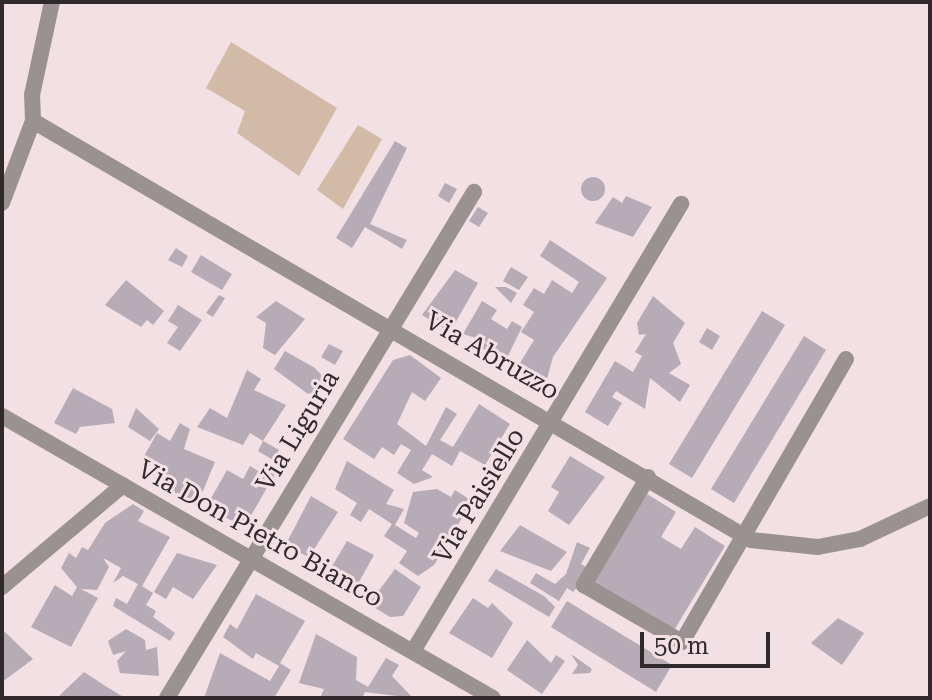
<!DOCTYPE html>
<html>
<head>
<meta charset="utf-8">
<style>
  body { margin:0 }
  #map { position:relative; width:932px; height:700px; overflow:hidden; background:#f2e0e5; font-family:"Roboto Serif",serif }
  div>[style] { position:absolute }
  .green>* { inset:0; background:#d2baa7 }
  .building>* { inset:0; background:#b7abb6 }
  .round { border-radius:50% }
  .minor>* { height:16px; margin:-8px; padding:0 8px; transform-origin:8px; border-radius:8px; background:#9a9291 }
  span { translate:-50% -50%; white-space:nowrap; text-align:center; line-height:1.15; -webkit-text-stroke:6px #f2e0e5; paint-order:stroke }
  .street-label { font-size:26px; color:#312a2c }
  .frame { position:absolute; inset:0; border:4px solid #312a2c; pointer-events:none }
  .scale { position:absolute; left:640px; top:632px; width:130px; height:36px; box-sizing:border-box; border:4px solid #312a2c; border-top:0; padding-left:10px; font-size:24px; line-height:28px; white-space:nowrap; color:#312a2c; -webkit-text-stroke:6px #f2e0e5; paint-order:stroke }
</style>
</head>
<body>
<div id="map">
  <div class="green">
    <div style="clip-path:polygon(231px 42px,337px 108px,299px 176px,237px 133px,245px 111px,206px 88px)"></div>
    <div style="clip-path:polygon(358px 125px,382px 139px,343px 209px,317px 190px)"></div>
  </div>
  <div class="building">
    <div style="clip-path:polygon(395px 141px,407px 148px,370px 224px,407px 240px,402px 249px,365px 227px,352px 248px,336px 238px)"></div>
    <div class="round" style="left:581px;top:177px;width:24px;height:24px"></div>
    <div style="clip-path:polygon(445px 183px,457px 189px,449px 203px,438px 196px)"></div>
    <div style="clip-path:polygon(626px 196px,652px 207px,633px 237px,595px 223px,613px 197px,622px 203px)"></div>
    <div style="clip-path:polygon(478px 207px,488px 213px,479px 227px,469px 221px)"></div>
    <div style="clip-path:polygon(550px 240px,607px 278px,553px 357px,544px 390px,515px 371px,534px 340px,521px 332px,534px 312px,523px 305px,534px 288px,544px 294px,552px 280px,572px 293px,579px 282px,540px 256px)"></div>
    <div style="clip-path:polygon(176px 248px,188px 256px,182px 267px,168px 260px)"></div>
    <div style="clip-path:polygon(201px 255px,232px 274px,222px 290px,191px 272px)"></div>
    <div style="clip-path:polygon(511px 267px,528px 277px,519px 290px,503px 281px)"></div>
    <div style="clip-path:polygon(455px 270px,478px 283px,450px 332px,422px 315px)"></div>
    <div style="clip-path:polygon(126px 280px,164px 311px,153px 325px,147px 320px,141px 327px,105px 305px)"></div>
    <div style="clip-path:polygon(495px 287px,506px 287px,517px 293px,511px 303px)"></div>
    <div style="clip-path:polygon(219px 295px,225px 298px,213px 317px,206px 313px)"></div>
    <div style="clip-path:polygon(653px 296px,685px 323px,673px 343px,681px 364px,669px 373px,690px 385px,680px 402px,650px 378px,645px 409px,616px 391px,612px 397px,622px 403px,608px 426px,585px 412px,615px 361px,633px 372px,642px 356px,635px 352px,646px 334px,639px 335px,637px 323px)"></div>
    <div style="clip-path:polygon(276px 301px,305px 319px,275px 355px,263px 348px,266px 323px,256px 317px)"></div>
    <div style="clip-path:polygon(482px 301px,497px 310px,491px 319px,507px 329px,512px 321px,522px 327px,504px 364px,482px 348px,486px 341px,463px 334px)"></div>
    <div style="clip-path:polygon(178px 305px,202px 320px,180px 351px,167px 343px,178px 327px,168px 321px)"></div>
    <div style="clip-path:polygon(762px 311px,785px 325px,692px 478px,669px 464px)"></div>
    <div style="clip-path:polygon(707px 328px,720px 336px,712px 350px,699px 342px)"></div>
    <div style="clip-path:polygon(804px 336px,826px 350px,734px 503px,711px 489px)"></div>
    <div style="clip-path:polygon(329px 344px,343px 351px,335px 365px,321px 357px)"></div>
    <div style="clip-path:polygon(285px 351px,315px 368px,326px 380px,321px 389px,308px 394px,274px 369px)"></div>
    <div style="clip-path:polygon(410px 355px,441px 378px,425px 401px,412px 392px,397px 424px,426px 446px,446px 407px,457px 414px,440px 440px,453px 447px,479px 404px,510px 424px,485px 465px,460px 451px,452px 466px,432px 454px,422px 470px,433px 477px,414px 484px,397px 473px,411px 450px,401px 444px,394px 455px,382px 447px,374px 459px,343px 439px,393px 360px)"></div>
    <div style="clip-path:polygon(247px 370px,261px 379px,254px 390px,286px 405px,263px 441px,250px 433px,243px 445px,197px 427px,210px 408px,227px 418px)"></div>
    <div style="clip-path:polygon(73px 388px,112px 409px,115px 423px,80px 427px,76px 434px,54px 423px)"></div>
    <div style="clip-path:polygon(136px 408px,159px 429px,150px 441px,128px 427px)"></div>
    <div style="clip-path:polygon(180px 423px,190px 429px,184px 449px,215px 462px,197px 505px,164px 487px,170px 477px,143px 458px,157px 433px,170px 441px)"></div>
    <div style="clip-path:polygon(263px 441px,279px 450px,273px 460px,258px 451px)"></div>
    <div style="clip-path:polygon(570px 456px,605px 477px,569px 525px,548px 511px,559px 492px,551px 487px)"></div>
    <div style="clip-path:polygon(347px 461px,394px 490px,386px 504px,404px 509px,395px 525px,416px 538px,419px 533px,404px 523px,413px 492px,437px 489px,451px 497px,455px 490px,472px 501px,434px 565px,418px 576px,399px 563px,407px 551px,384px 536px,392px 524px,369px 509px,361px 522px,350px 515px,357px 503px,335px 489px)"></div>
    <div style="clip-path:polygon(263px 465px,276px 472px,245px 526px,205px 509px,227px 470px,243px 479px,250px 466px,260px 472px)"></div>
    <div style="clip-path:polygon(647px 494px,676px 512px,661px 537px,681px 549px,695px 527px,725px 546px,673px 632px,593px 583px)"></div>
    <div style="clip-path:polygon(311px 496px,338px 512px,309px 557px,285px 546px)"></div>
    <div style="clip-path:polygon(133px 504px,144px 511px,138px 521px,170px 537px,142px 586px,153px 593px,146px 605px,156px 611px,153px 617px,175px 633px,170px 641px,113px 606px,116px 598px,127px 604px,138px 584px,123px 576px,113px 583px,121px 568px,103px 558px,109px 567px,97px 590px,81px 589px,98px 598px,71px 647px,31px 627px,55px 585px,72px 596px,77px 587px,61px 568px,69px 553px,76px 558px,82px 547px,88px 550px,105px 523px)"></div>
    <div style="clip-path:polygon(520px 525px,567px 552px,551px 571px,500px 551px)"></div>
    <div style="clip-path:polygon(347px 541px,374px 555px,355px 589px,328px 573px)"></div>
    <div style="clip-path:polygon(577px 542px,590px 548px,581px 564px,592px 571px,573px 592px,567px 588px,559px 601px,530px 583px,536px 573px,555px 584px,566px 574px)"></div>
    <div style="clip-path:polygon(177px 553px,217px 565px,193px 599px,173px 587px,166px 599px,154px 592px)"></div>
    <div style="clip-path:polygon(395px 569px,421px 587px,403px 616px,390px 617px,369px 604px)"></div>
    <div style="clip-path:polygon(496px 569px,544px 596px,555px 607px,549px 617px,488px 581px)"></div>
    <div style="clip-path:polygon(256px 594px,305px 621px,280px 663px,291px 670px,274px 698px,204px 698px,220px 653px,270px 681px,279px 666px,256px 653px,253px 659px,223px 637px,230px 624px,237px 629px)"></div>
    <div style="clip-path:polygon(473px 598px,488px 608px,492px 603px,513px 623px,492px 658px,449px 633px)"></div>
    <div style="clip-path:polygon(567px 601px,672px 665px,656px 692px,551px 627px)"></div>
    <div style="clip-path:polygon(838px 618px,864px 633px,842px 665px,811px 643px)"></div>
    <div style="clip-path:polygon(126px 629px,145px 640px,146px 650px,157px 647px,159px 676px,120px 673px,117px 661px,126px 651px,113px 655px,108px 641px)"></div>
    <div style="clip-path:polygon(5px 632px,33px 659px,2px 682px,2px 635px)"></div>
    <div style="clip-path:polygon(316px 634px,357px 657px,356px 680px,368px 687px,386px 658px,399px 665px,392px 676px,413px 698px,365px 692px,362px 698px,320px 698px,324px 689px,299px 683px)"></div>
    <div style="clip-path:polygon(527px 640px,551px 663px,556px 655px,565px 661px,542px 694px,507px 670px)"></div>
    <div style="clip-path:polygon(571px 654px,592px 669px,590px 673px,572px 674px,578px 665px)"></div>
    <div style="clip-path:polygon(84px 672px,107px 687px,125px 698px,57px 698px)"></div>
  </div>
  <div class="minor">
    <div style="left:33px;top:121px;width:831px;rotate:30.27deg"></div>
    <div style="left:751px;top:540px;width:67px;rotate:6deg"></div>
    <div style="left:818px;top:547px;width:43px;rotate:-10.8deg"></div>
    <div style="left:860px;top:539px;width:77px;rotate:-25.2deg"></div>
    <div style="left:2px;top:203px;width:88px;rotate:-69.3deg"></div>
    <div style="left:33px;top:121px;width:26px;rotate:-92deg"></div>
    <div style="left:32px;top:95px;width:95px;rotate:-77.9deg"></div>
    <div style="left:2px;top:416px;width:566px;rotate:29.87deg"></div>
    <div style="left:648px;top:477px;width:126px;rotate:120.7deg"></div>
    <div style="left:584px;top:585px;width:113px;rotate:30.2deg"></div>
    <div style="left:682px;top:642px;width:327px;rotate:-59.9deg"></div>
    <div style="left:2px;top:587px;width:158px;rotate:-40.1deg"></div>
    <div style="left:415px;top:648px;width:518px;rotate:-59.07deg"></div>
    <div style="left:167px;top:698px;width:592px;rotate:-58.75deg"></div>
  </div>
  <div class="street-label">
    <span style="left:492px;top:356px;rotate:30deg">Via Abruzzo</span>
    <span style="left:298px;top:431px;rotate:-59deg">Via Liguria</span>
    <span style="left:479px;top:496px;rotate:-59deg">Via Paisiello</span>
    <span style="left:260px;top:534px;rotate:29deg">Via Don Pietro Bianco</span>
  </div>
  <div class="frame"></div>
  <div class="scale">50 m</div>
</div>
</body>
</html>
